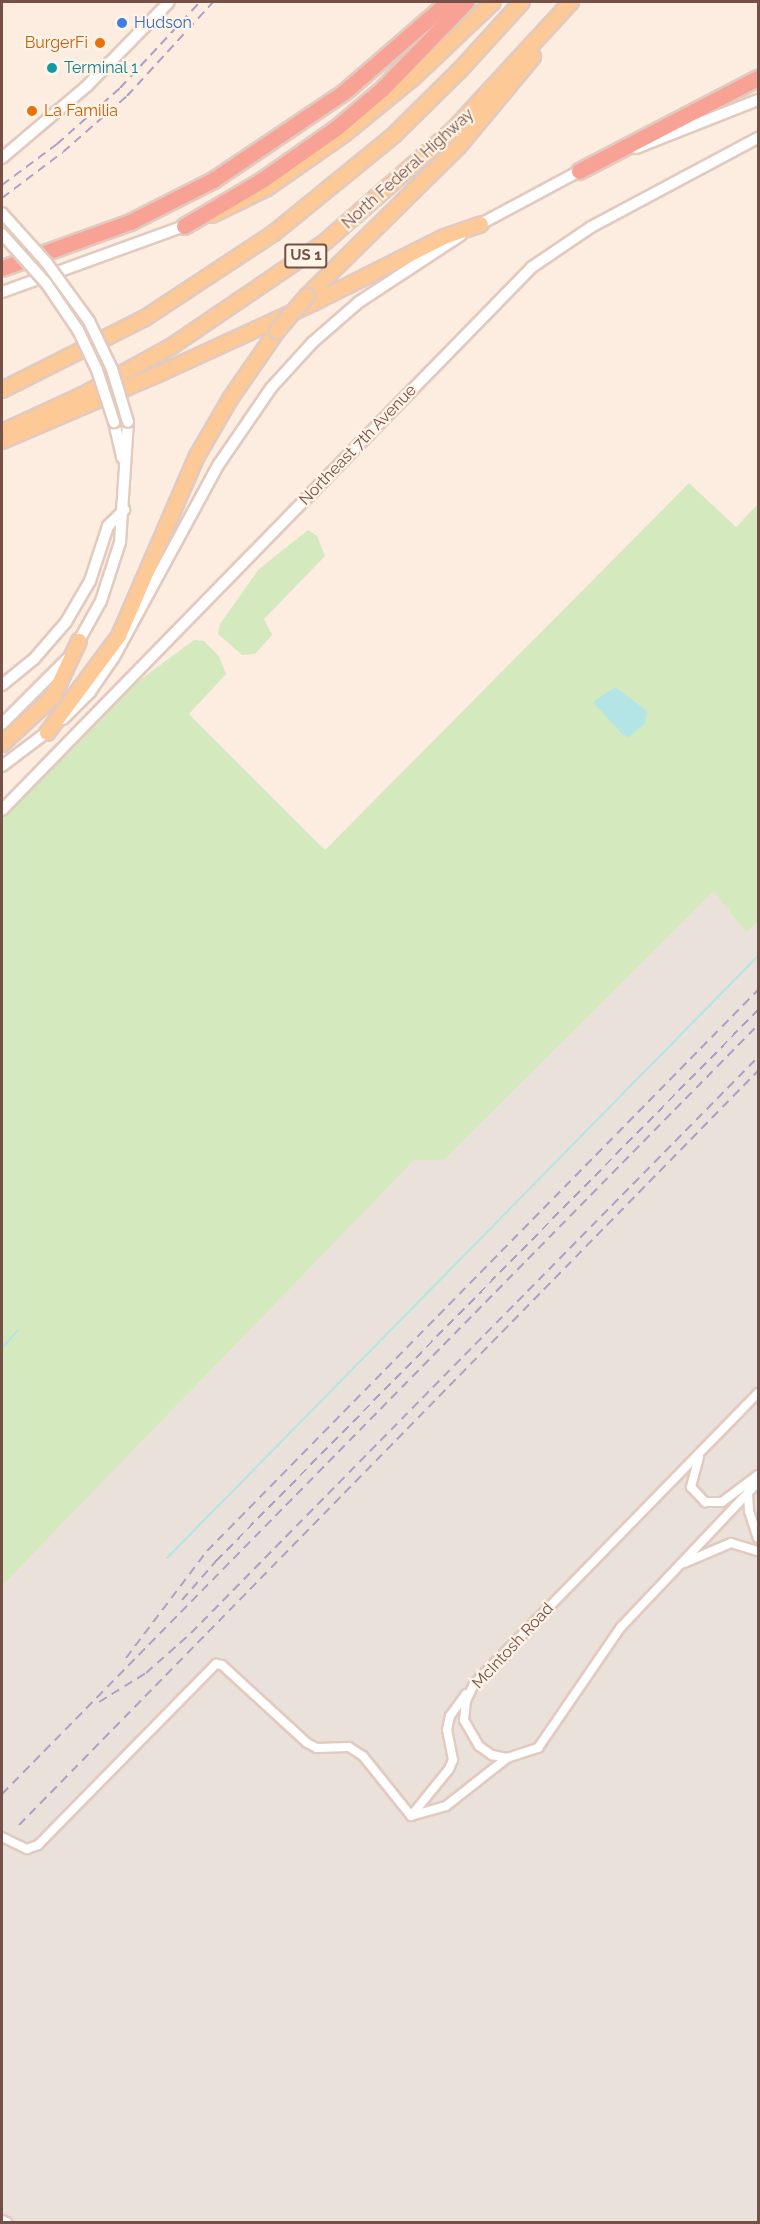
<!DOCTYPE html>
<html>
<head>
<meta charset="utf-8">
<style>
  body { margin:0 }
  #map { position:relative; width:760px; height:2224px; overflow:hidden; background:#fcede0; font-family:Raleway,sans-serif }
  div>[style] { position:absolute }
  .industrial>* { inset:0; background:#eae1db }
  .green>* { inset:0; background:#d5e9be }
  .water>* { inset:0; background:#b4e5e6 }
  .stream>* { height:2px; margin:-1px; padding:0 1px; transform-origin:1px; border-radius:1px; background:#b4e5e6 }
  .roads { filter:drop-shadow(2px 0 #e2cabf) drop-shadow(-2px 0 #e2cabf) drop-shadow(0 2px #e2cabf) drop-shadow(0 -2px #e2cabf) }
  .minor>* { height:8px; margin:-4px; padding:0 4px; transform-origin:4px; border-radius:4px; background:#fff }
  .tertiary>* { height:10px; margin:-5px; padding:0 5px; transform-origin:5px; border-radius:5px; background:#fff }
  .primary>* { height:14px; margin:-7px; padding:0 7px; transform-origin:7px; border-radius:7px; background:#fdc996 }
  .motorway>* { height:15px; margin:-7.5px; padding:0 7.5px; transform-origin:7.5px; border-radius:7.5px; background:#f8a295 }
  .rail>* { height:2px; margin-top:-1px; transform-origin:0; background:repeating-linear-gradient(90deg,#af9fc5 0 9px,transparent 0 15px) }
  .bridges { filter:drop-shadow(2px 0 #e2cabf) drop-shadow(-2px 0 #e2cabf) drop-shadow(0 2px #e2cabf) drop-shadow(0 -2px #e2cabf) }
  .tertiary-bridge>* { height:10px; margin:-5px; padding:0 5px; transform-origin:5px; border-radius:5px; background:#fff }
  .primary-bridge>* { height:14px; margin:-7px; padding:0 7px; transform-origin:7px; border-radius:7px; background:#fdc996 }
  .dots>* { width:16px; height:16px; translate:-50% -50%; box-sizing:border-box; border:3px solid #fff2e6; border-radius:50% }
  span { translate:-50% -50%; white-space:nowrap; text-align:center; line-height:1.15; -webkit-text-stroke:4.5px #fff2e6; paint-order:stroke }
  .shield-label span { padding:2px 4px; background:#fff2e6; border:2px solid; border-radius:4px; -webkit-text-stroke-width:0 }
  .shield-label { font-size:15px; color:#735147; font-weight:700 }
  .shop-label { font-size:16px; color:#366cbe }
  .left { translate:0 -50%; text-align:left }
  .food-label { font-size:16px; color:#c56008 }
  .right { translate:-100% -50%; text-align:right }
  .culture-label { font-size:16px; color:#0d838f }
  .street-label { font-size:16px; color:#735147 }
  .frame { position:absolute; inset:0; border:3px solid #735147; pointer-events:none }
</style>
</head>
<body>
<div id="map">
  <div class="industrial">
    <div style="clip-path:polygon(714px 890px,746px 933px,758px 921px,758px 2222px,2px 2222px,2px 1586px,414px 1159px,444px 1160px)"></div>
  </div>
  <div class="green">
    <div style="clip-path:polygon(689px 483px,736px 527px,758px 504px,758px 921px,746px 933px,714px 891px,444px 1160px,414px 1160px,2px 1586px,2px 818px,129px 688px,194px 640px,204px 641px,219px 656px,226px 674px,189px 714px,325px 850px)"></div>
    <div style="clip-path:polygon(308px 530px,317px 536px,325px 556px,264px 619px,272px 635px,255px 654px,242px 655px,218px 634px,220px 624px,259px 569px)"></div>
  </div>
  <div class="water">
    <div style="clip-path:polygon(615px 687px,647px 711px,645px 723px,629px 737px,623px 735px,593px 702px)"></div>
  </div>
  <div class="stream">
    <div style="left:2px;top:1348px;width:24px;rotate:-48deg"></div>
    <div style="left:167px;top:1558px;width:844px;rotate:-45.53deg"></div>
  </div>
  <div class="roads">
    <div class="minor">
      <div style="left:758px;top:1393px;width:407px;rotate:134.3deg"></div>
      <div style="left:474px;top:1684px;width:19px;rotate:115deg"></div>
      <div style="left:466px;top:1701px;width:19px;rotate:96deg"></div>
      <div style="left:464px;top:1720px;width:30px;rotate:60deg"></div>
      <div style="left:479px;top:1746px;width:16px;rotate:35deg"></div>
      <div style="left:492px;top:1755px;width:15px;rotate:11deg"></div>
      <div style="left:507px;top:1758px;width:33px;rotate:-18deg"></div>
      <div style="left:538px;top:1748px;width:147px;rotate:-55.6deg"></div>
      <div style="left:621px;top:1627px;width:199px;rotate:-46.6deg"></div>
      <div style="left:699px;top:1457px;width:31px;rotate:105deg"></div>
      <div style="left:691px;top:1487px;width:21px;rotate:47deg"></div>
      <div style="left:705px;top:1502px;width:17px"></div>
      <div style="left:722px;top:1502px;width:45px;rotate:-36.9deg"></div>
      <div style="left:748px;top:1493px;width:18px;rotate:87deg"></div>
      <div style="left:749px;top:1511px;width:28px;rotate:72deg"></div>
      <div style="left:684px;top:1563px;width:51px;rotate:-23.1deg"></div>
      <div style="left:731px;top:1543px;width:28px;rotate:17deg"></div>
      <div style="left:411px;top:1816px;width:60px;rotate:-51deg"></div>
      <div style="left:449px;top:1769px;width:10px;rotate:-66deg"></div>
      <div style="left:453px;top:1760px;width:31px;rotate:-101deg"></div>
      <div style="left:447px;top:1730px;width:14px;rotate:-78deg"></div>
      <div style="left:450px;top:1716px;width:27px;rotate:-54deg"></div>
      <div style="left:411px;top:1816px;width:36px;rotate:-16deg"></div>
      <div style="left:446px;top:1806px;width:78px;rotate:-38.2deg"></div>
      <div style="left:2px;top:1837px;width:28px;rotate:26deg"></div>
      <div style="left:27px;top:1849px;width:12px;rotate:-20deg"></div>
      <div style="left:38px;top:1845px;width:254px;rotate:-45.5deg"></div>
      <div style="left:216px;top:1664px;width:6px;rotate:9deg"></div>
      <div style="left:222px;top:1665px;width:115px;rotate:42.5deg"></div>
      <div style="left:307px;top:1743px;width:11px;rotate:27deg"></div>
      <div style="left:317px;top:1748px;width:32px;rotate:-2deg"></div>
      <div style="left:349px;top:1747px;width:17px;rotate:33deg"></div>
      <div style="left:363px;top:1756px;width:77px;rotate:51.3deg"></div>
      <div style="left:2px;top:2220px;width:5px;rotate:22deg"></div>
    </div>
    <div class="tertiary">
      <div style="left:636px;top:148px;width:131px;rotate:-21.5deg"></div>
      <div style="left:2px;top:158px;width:111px;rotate:-40.3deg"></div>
      <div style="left:87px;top:86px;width:117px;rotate:-45.7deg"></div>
      <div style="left:475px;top:227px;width:125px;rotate:-28.2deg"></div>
      <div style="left:2px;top:292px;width:194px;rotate:-19.9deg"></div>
      <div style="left:114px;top:422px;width:37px;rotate:77deg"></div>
      <div style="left:76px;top:646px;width:51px;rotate:-60.9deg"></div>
      <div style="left:101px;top:601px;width:62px;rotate:-72.1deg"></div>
      <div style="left:120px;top:542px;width:120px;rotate:-86.2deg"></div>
      <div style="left:2px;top:685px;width:41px;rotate:-39.1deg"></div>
      <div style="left:34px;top:659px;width:49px;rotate:-49.1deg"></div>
      <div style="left:66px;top:622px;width:48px;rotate:-59.7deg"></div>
      <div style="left:90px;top:581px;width:58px;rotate:-71.9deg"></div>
      <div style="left:108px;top:526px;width:23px;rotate:-45deg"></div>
      <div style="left:63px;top:719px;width:38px;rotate:-45deg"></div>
      <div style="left:90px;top:692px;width:42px;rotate:-55.6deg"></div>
      <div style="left:114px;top:657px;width:220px;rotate:-61.5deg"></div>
      <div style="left:219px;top:464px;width:92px;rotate:-55.6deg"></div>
      <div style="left:271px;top:388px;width:62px;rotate:-47.6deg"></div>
      <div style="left:313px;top:342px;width:61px;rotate:-41deg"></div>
      <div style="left:359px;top:302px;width:122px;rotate:-33.3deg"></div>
      <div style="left:2px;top:724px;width:92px;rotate:-45deg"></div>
      <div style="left:2px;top:766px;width:61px;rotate:-37.1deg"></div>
      <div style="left:2px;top:810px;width:759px;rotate:-45.69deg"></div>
      <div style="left:532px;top:267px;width:71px;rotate:-34.1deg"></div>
      <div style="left:591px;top:227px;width:189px;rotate:-28.1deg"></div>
    </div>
    <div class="primary">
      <div style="left:212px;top:215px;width:61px;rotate:-26.1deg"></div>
      <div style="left:267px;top:188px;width:93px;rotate:-34.9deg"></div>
      <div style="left:343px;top:135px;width:90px;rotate:-39.2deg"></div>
      <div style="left:413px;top:78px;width:110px;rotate:-43.5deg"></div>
      <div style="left:307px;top:296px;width:214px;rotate:-44.6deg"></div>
      <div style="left:459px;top:146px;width:116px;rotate:-50.3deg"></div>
      <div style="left:2px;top:390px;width:160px;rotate:-26.7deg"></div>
      <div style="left:145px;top:318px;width:154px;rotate:-33.4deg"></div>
      <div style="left:274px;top:233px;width:155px;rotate:-39.2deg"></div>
      <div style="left:394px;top:135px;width:91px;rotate:-44.6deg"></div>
      <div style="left:459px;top:71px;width:93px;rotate:-47.6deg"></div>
      <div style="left:2px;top:432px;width:89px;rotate:-24.6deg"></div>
      <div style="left:83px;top:395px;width:102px;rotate:-28.8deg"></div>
      <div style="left:172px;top:346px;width:185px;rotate:-34.2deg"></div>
      <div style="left:325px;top:242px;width:171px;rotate:-41.2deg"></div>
      <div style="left:454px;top:129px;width:173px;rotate:-47.3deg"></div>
      <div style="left:2px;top:441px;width:175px;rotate:-23.2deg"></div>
      <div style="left:163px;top:372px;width:165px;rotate:-24.7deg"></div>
      <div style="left:313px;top:303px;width:147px;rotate:-26.7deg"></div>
      <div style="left:444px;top:237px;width:39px;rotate:-19deg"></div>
      <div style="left:47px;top:733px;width:121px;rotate:-53.4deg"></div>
      <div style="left:119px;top:636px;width:196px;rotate:-66.6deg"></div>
      <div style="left:197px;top:456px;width:66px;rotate:-59.9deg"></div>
      <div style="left:230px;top:399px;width:83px;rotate:-55.3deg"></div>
      <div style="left:2px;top:744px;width:69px;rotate:-42.7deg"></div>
      <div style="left:53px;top:697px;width:62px;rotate:-65.1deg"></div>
    </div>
    <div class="motorway">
      <div style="left:579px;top:171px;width:202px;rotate:-27.5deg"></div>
      <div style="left:184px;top:226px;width:91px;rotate:-30.5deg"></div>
      <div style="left:262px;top:180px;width:90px;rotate:-35.1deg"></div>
      <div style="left:336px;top:128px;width:60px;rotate:-40.3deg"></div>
      <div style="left:382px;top:89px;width:121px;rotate:-46deg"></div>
      <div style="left:2px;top:268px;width:136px;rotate:-19.8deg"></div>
      <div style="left:130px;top:222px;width:93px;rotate:-26.8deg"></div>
      <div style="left:213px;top:180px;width:158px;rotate:-33.9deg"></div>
      <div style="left:344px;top:92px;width:138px;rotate:-40.9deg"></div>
    </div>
  </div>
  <div class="rail">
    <div style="left:2px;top:185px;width:69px;rotate:-36.7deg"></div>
    <div style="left:57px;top:144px;width:84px;rotate:-41.6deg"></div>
    <div style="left:120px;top:88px;width:117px;rotate:-47.1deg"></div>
    <div style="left:2px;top:198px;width:76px;rotate:-37deg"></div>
    <div style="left:63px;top:152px;width:85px;rotate:-41.2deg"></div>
    <div style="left:127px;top:96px;width:127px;rotate:-47.5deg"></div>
    <div style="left:182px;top:1600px;width:52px;rotate:-48.9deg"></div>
    <div style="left:216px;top:1561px;width:773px;rotate:-45.47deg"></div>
    <div style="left:126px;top:1658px;width:134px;rotate:-52.9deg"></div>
    <div style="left:207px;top:1551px;width:786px;rotate:-45.52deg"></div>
    <div style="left:99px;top:1702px;width:55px;rotate:-31.7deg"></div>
    <div style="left:146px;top:1673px;width:60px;rotate:-41.6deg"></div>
    <div style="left:191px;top:1633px;width:808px;rotate:-45.45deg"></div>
    <div style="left:2px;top:1794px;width:1078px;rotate:-45.49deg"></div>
    <div style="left:19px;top:1825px;width:1056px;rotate:-45.58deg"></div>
  </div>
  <div class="bridges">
    <div class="tertiary-bridge">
      <div style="left:2px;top:213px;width:66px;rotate:48.1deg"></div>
      <div style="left:46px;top:262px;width:73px;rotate:53.9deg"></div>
      <div style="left:89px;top:321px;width:53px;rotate:64.4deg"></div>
      <div style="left:112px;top:369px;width:55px;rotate:73.2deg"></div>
      <div style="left:2px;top:234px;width:66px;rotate:48.1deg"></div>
      <div style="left:46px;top:283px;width:57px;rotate:55.8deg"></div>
      <div style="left:78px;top:330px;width:44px;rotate:64.6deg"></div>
      <div style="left:97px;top:370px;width:55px;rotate:71.9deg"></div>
    </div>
    <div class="primary-bridge">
      <div style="left:277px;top:331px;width:46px;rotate:-49.4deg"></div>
    </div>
  </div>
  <div class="dots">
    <div style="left:122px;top:23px;background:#3f7fe0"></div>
    <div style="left:100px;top:43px;background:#e8710a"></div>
    <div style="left:52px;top:68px;background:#0f9aa8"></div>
    <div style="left:32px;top:111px;background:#e8710a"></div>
  </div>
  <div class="shield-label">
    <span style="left:306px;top:256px">US 1</span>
  </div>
  <div class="shop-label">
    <span class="left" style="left:134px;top:23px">Hudson</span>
  </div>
  <div class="food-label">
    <span class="right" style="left:88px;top:43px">BurgerFi</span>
    <span class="left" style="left:44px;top:111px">La Familia</span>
  </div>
  <div class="culture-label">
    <span class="left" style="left:64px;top:68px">Terminal 1</span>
  </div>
  <div class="street-label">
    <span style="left:408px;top:169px;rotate:-42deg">North Federal Highway</span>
    <span style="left:358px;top:445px;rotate:-46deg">Northeast 7th Avenue</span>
    <span style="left:513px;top:1646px;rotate:-47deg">McIntosh Road</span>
  </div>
  <div class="frame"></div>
</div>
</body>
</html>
